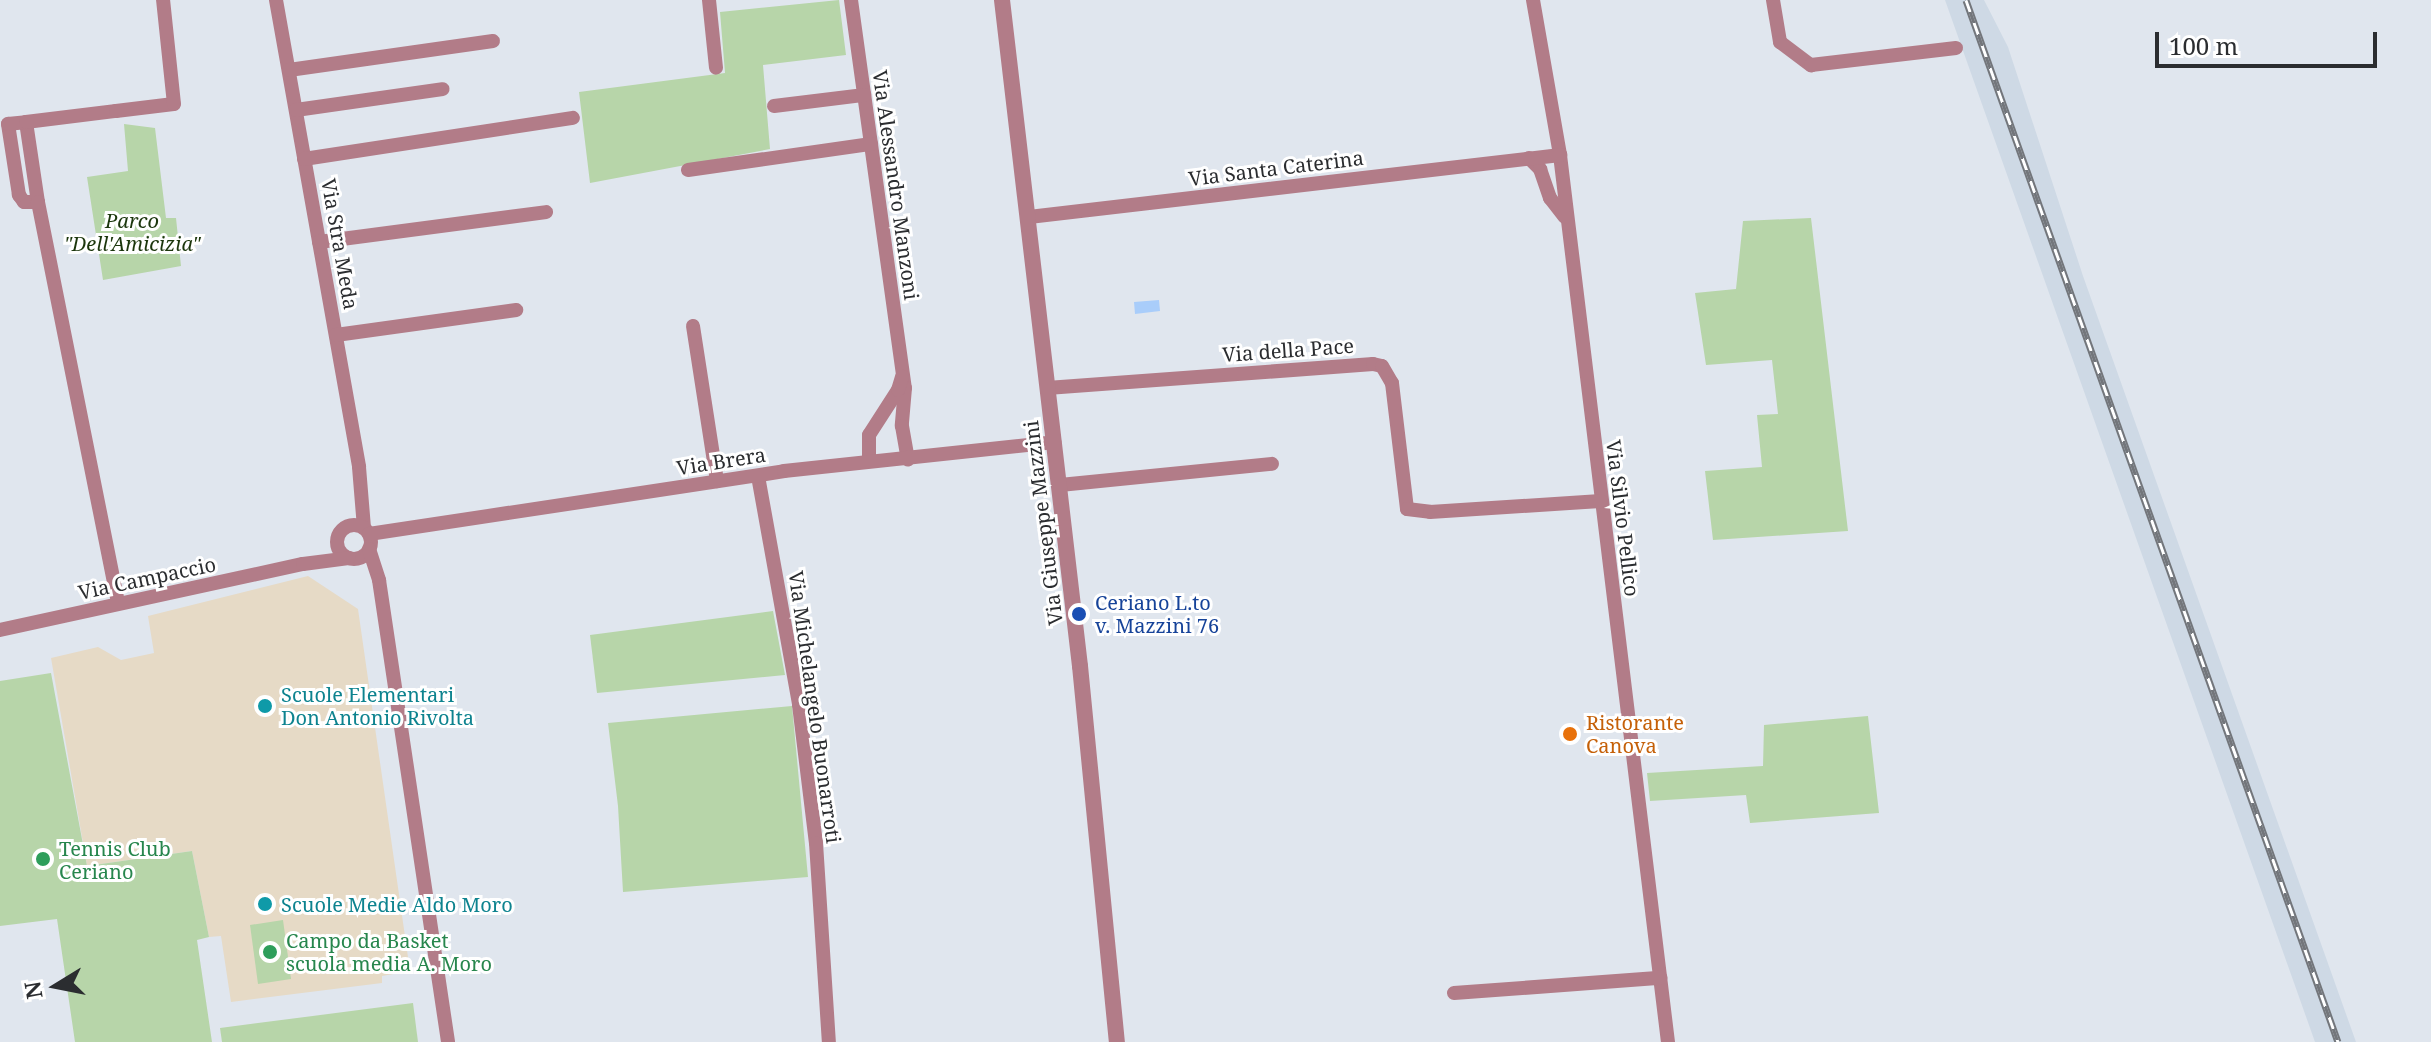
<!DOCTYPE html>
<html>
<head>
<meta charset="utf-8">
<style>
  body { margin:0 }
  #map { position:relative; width:2431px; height:1042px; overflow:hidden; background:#e0e6ee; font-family:"Noto Serif",serif }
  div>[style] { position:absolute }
  .built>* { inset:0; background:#ced9e5 }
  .education>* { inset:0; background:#e6dac6 }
  .green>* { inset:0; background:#b7d5a9 }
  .water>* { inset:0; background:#a9cdfa }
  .minor>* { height:14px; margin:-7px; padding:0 7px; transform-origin:7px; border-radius:7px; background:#b27c88 }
  .minor>.ring { margin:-7px; padding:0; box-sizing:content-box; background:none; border:14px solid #b27c88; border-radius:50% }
  .tertiary>* { height:16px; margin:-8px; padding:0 8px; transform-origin:8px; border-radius:8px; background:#b27c88 }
  .rail>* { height:7px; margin-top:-3.5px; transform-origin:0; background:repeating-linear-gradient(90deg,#fff 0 12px,#73767b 0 24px); box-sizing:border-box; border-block:2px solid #73767b }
  .dots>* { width:22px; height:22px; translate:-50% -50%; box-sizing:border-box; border:4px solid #fff; border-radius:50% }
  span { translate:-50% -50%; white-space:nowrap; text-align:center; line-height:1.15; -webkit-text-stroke:6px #fff; paint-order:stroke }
  .street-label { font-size:20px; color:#2b2d30 }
  .park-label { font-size:20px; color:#1b360c; font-style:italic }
  .transit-label { font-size:20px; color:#164399 }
  .left { translate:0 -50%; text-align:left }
  .culture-label { font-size:20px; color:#0d838f }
  .food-label { font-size:20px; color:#c56008 }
  .leisure-label { font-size:20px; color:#27864d }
  .north { position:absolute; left:16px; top:946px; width:80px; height:80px; -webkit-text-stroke:6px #fff; paint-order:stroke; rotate:260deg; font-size:22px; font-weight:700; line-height:32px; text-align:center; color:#2b2d30 }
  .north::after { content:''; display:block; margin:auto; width:28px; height:36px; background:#2b2d30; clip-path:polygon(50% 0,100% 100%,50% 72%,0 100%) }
  .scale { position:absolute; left:2155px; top:32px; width:222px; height:36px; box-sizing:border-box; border:4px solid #2b2d30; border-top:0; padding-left:10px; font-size:24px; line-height:28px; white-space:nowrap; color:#2b2d30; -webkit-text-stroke:6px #fff; paint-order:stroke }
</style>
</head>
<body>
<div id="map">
  <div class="built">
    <div style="clip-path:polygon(1945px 0,1984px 0,2008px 47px,2083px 276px,2356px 1042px,2315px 1042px)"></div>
  </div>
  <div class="education">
    <div style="clip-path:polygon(308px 576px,358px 609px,410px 971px,382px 976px,382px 983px,231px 1002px,221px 936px,209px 937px,192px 851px,87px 866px,51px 658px,98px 647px,121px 660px,154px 653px,148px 616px)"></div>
  </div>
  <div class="green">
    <div style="clip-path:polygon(839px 0,846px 55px,763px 65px,770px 149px,590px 183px,579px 92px,725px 73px,720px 12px)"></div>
    <div style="clip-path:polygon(124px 124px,155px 128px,166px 218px,176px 218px,181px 266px,103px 280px,87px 177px,128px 171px)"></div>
    <div style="clip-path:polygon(1811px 218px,1848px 531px,1713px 540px,1705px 471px,1762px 467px,1757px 415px,1778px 414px,1772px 360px,1706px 365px,1695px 293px,1736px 289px,1743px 221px)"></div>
    <div style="clip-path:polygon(773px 611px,785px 675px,597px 693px,590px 635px)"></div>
    <div style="clip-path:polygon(51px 673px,87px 866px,192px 851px,209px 937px,197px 940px,212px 1042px,75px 1042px,57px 919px,0 926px,0 681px)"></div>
    <div style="clip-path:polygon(792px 706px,808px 877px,623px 892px,618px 806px,608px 723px)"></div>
    <div style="clip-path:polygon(1868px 716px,1879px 813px,1750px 823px,1746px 795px,1650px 801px,1647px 773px,1763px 766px,1764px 725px)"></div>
    <div style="clip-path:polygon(283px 920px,291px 979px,258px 984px,250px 925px)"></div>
    <div style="clip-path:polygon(413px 1003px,418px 1042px,222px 1042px,220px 1028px)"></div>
  </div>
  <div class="water">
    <div style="clip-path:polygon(1159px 300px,1160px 311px,1135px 314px,1134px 302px)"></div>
  </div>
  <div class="minor">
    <div style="left:276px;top:0;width:474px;rotate:79.9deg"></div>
    <div style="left:359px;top:467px;width:61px;rotate:85.3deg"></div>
    <div style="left:709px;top:0;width:68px;rotate:84.1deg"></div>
    <div style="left:851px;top:0;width:392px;rotate:82.1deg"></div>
    <div style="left:905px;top:388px;width:38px;rotate:95deg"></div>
    <div style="left:902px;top:426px;width:34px;rotate:80deg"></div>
    <div style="left:1533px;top:0;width:157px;rotate:80.1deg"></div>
    <div style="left:1560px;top:155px;width:894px;rotate:83.06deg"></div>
    <div style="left:1773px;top:0;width:43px;rotate:80.5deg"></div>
    <div style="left:1780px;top:42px;width:39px;rotate:37deg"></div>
    <div style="left:1811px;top:65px;width:146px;rotate:-6.7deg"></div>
    <div style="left:289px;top:70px;width:206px;rotate:-8.1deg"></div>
    <div style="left:774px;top:106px;width:91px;rotate:-7deg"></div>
    <div style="left:296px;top:110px;width:148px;rotate:-8.1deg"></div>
    <div style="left:26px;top:122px;width:81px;rotate:81.5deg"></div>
    <div style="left:38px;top:202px;width:14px;rotate:180deg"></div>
    <div style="left:24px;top:202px;width:9px;rotate:-126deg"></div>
    <div style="left:19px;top:195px;width:72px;rotate:-98.8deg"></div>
    <div style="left:8px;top:124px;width:18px;rotate:-6deg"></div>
    <div style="left:26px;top:122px;width:91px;rotate:-7deg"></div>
    <div style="left:116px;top:111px;width:58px;rotate:-6.9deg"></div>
    <div style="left:174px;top:104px;width:105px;rotate:-96deg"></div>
    <div style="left:1529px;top:158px;width:16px;rotate:45deg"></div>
    <div style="left:1540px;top:169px;width:31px;rotate:71deg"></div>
    <div style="left:1550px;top:198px;width:24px;rotate:52deg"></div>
    <div style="left:304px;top:159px;width:272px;rotate:-8.7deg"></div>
    <div style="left:688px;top:170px;width:185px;rotate:-8.1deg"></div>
    <div style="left:38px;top:202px;width:409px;rotate:78.7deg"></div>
    <div style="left:1029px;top:217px;width:535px;rotate:-6.66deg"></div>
    <div style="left:319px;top:242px;width:229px;rotate:-7.5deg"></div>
    <div style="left:693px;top:326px;width:157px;rotate:81.2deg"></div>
    <div style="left:336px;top:335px;width:182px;rotate:-7.9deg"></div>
    <div style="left:1047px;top:388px;width:327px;rotate:-4.2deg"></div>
    <div style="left:1373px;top:364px;width:9px;rotate:13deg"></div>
    <div style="left:1382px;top:366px;width:20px;rotate:60deg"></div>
    <div style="left:1392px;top:383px;width:127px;rotate:83.2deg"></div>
    <div style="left:1407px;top:509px;width:23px;rotate:7deg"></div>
    <div style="left:1430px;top:512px;width:171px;rotate:-3.7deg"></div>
    <div style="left:869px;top:461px;width:26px;rotate:-90deg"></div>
    <div style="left:869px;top:435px;width:54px;rotate:-57.2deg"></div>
    <div style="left:898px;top:390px;width:14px;rotate:-73deg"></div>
    <div style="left:758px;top:476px;width:233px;rotate:79.8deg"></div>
    <div style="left:799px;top:705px;width:139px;rotate:83deg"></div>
    <div style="left:816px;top:843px;width:199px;rotate:86.3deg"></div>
    <div style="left:1060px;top:485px;width:213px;rotate:-5.7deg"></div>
    <div class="ring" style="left:337px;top:525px;width:20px;height:20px"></div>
    <div style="left:369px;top:534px;width:420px;rotate:-8.6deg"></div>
    <div style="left:784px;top:471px;width:272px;rotate:-6.1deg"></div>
    <div style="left:369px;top:549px;width:33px;rotate:72deg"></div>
    <div style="left:379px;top:580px;width:467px;rotate:81.5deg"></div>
    <div style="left:0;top:630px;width:310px;rotate:-12.3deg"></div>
    <div style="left:303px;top:564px;width:46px;rotate:-7.4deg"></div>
    <div style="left:1454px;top:993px;width:207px;rotate:-4.2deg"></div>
  </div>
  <div class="tertiary">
    <div style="left:1002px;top:0;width:671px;rotate:83.32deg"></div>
    <div style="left:1080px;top:666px;width:378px;rotate:84.4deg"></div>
  </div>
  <div class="rail">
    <div style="left:1966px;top:0;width:1106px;rotate:70.35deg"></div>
  </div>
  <div class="dots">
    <div style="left:1079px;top:614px;background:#1a4fb4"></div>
    <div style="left:265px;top:706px;background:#0f9aa8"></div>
    <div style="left:1570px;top:734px;background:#e8710a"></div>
    <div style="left:43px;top:859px;background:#2e9e5b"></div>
    <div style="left:265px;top:904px;background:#0f9aa8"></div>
    <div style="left:270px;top:952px;background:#2e9e5b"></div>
  </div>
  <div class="street-label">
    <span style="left:1276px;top:168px;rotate:-7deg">Via Santa Caterina</span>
    <span style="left:896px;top:185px;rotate:82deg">Via Alessandro Manzoni</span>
    <span style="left:340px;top:244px;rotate:80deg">Via Stra Meda</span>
    <span style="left:1288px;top:350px;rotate:-4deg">Via della Pace</span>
    <span style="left:721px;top:461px;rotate:-9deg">Via Brera</span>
    <span style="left:1623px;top:518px;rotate:83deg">Via Silvio Pellico</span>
    <span style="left:1043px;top:523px;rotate:-97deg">Via Giuseppe Mazzini</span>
    <span style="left:147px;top:578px;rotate:-12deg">Via Campaccio</span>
    <span style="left:815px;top:707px;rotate:82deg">Via Michelangelo Buonarroti</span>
  </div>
  <div class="park-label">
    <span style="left:132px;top:232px">Parco<br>"Dell'Amicizia"</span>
  </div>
  <div class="transit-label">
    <span class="left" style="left:1095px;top:614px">Ceriano L.to<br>v. Mazzini 76</span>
  </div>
  <div class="culture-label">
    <span class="left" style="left:281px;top:706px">Scuole Elementari<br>Don Antonio Rivolta</span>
    <span class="left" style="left:281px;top:904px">Scuole Medie Aldo Moro</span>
  </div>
  <div class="food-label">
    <span class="left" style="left:1586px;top:734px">Ristorante<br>Canova</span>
  </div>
  <div class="leisure-label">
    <span class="left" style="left:59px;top:860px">Tennis Club<br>Ceriano</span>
    <span class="left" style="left:286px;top:952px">Campo da Basket<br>scuola media A. Moro</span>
  </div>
  <div class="north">N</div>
  <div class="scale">100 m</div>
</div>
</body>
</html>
